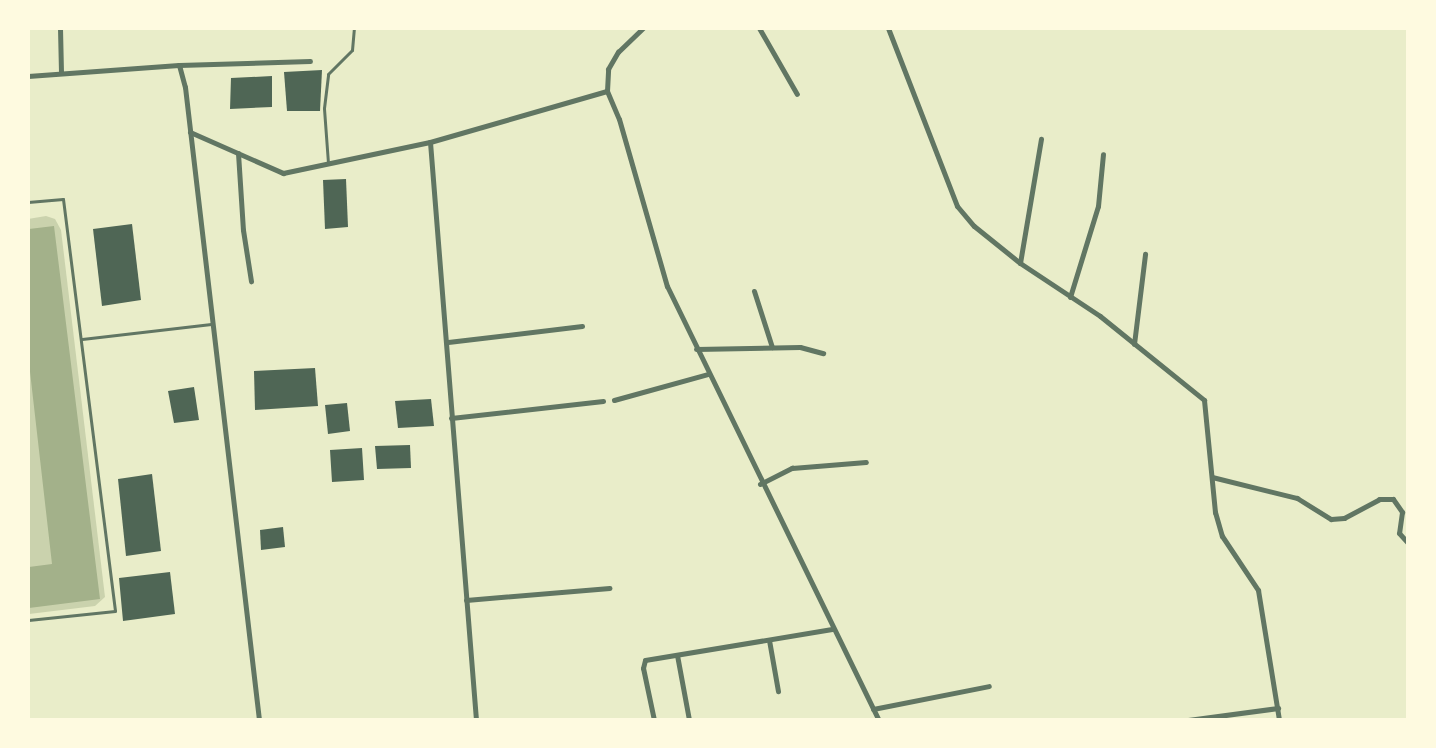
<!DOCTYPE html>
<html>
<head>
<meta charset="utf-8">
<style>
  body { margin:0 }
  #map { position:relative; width:1436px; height:748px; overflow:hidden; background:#e9edc9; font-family:Figtree,sans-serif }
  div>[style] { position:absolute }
  .green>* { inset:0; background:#cad2ad }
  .water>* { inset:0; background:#a3b18a }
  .building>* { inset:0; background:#4f6655 }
  .service>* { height:3px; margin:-1.5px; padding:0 1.5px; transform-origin:1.5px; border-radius:1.5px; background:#617663 }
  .minor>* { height:5px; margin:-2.5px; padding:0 2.5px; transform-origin:2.5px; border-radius:2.5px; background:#617663 }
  span { translate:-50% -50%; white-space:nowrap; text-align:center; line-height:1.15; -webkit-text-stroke:4.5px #fefae0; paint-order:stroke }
  .frame { position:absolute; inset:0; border:30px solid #fefae0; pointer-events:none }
</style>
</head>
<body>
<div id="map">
  <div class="green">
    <div style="clip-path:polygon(46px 216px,55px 219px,61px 230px,105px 597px,95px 606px,29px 614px,28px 219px)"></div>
  </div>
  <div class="water">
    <div style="clip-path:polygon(54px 226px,100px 599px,29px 608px,29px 567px,52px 564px,29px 363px,29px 229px)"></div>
  </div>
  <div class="building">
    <div style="clip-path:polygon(322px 70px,320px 111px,287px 111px,284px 72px)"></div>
    <div style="clip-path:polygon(272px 76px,272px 107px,230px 109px,231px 78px)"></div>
    <div style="clip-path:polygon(346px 179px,348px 227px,325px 229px,323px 180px)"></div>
    <div style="clip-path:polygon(132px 224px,141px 300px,102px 306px,93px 229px)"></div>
    <div style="clip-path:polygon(315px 368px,318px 406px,255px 410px,254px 371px)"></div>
    <div style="clip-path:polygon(194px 387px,199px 420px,174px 423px,168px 391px)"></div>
    <div style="clip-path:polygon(431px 399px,434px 426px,398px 428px,395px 401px)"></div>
    <div style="clip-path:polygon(347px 403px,350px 431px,328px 434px,325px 405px)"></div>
    <div style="clip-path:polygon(410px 445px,411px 468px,377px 469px,375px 446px)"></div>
    <div style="clip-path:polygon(362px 448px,364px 480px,332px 482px,330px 450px)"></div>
    <div style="clip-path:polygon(152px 474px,161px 551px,126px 556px,118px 479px)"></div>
    <div style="clip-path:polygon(283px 527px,285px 547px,261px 550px,260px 530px)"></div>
    <div style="clip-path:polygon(170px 572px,175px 614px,123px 621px,119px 578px)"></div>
  </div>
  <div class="service">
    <div style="left:328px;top:163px;width:55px;rotate:-94.2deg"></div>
    <div style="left:324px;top:108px;width:34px;rotate:-83deg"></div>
    <div style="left:328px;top:74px;width:34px;rotate:-45deg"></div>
    <div style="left:352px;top:50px;width:22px;rotate:-85deg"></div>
    <div style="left:28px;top:202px;width:35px;rotate:-5deg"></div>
    <div style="left:63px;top:199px;width:415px;rotate:82.8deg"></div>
    <div style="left:115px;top:611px;width:87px;rotate:174.1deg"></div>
    <div style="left:82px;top:339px;width:130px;rotate:-6.6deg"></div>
  </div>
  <div class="minor">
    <div style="left:60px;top:28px;width:45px;rotate:88.7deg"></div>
    <div style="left:759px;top:28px;width:76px;rotate:60.1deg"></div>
    <div style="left:888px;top:28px;width:191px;rotate:68.8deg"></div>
    <div style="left:957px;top:206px;width:26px;rotate:50deg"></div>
    <div style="left:974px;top:226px;width:59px;rotate:38.8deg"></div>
    <div style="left:1020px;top:263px;width:96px;rotate:33.5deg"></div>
    <div style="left:1100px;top:316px;width:134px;rotate:38.9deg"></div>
    <div style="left:1204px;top:400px;width:113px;rotate:84.4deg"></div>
    <div style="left:1215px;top:512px;width:25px;rotate:74deg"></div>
    <div style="left:1222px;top:536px;width:65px;rotate:56.3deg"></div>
    <div style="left:1258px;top:590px;width:132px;rotate:80.8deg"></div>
    <div style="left:179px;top:65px;width:131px;rotate:-1.7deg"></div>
    <div style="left:28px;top:76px;width:151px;rotate:-4.2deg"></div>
    <div style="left:179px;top:65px;width:23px;rotate:75deg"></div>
    <div style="left:185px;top:87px;width:637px;rotate:83.33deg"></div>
    <div style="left:607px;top:91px;width:22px;rotate:-87deg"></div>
    <div style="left:608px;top:69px;width:20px;rotate:-60deg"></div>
    <div style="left:618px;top:52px;width:35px;rotate:-44deg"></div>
    <div style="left:190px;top:132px;width:102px;rotate:23.8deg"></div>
    <div style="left:283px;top:173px;width:150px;rotate:-11.9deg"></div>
    <div style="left:430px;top:142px;width:184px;rotate:-16.1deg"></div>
    <div style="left:607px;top:91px;width:30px;rotate:67deg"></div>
    <div style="left:619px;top:119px;width:174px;rotate:74deg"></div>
    <div style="left:667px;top:286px;width:483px;rotate:64deg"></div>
    <div style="left:430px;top:142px;width:580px;rotate:85.45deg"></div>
    <div style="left:238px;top:153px;width:77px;rotate:86.3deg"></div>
    <div style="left:243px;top:230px;width:52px;rotate:81.1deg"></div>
    <div style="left:1020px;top:263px;width:126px;rotate:-80.4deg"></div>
    <div style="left:754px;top:291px;width:59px;rotate:72.2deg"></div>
    <div style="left:1070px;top:297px;width:95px;rotate:-72.9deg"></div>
    <div style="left:1098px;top:206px;width:52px;rotate:-84.5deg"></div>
    <div style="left:448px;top:342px;width:135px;rotate:-6.8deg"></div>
    <div style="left:1134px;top:344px;width:91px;rotate:-83deg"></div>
    <div style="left:696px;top:349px;width:104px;rotate:-1.1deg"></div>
    <div style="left:800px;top:347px;width:24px;rotate:15deg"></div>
    <div style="left:614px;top:400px;width:98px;rotate:-15.5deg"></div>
    <div style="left:451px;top:418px;width:153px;rotate:-6.4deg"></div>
    <div style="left:1212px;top:477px;width:88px;rotate:13.9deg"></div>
    <div style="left:1297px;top:498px;width:40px;rotate:32deg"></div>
    <div style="left:1331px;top:519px;width:13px;rotate:-4deg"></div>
    <div style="left:1344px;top:518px;width:40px;rotate:-28deg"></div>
    <div style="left:1379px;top:499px;width:14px"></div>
    <div style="left:1393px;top:499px;width:16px;rotate:55deg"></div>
    <div style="left:1402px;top:512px;width:21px;rotate:98deg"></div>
    <div style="left:1399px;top:533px;width:13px;rotate:48deg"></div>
    <div style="left:760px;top:484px;width:36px;rotate:-27deg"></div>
    <div style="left:792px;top:468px;width:74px;rotate:-4.6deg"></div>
    <div style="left:466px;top:600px;width:144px;rotate:-4.8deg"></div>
    <div style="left:769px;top:640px;width:52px;rotate:80deg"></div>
    <div style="left:677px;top:655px;width:66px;rotate:79.5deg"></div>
    <div style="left:873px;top:709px;width:118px;rotate:-11.2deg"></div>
    <div style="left:654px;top:720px;width:53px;rotate:-101.9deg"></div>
    <div style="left:643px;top:668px;width:8px;rotate:-76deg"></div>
    <div style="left:645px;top:660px;width:191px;rotate:-9.4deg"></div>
    <div style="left:1188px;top:720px;width:91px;rotate:-7.6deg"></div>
  </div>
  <div class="frame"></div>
</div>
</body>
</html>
